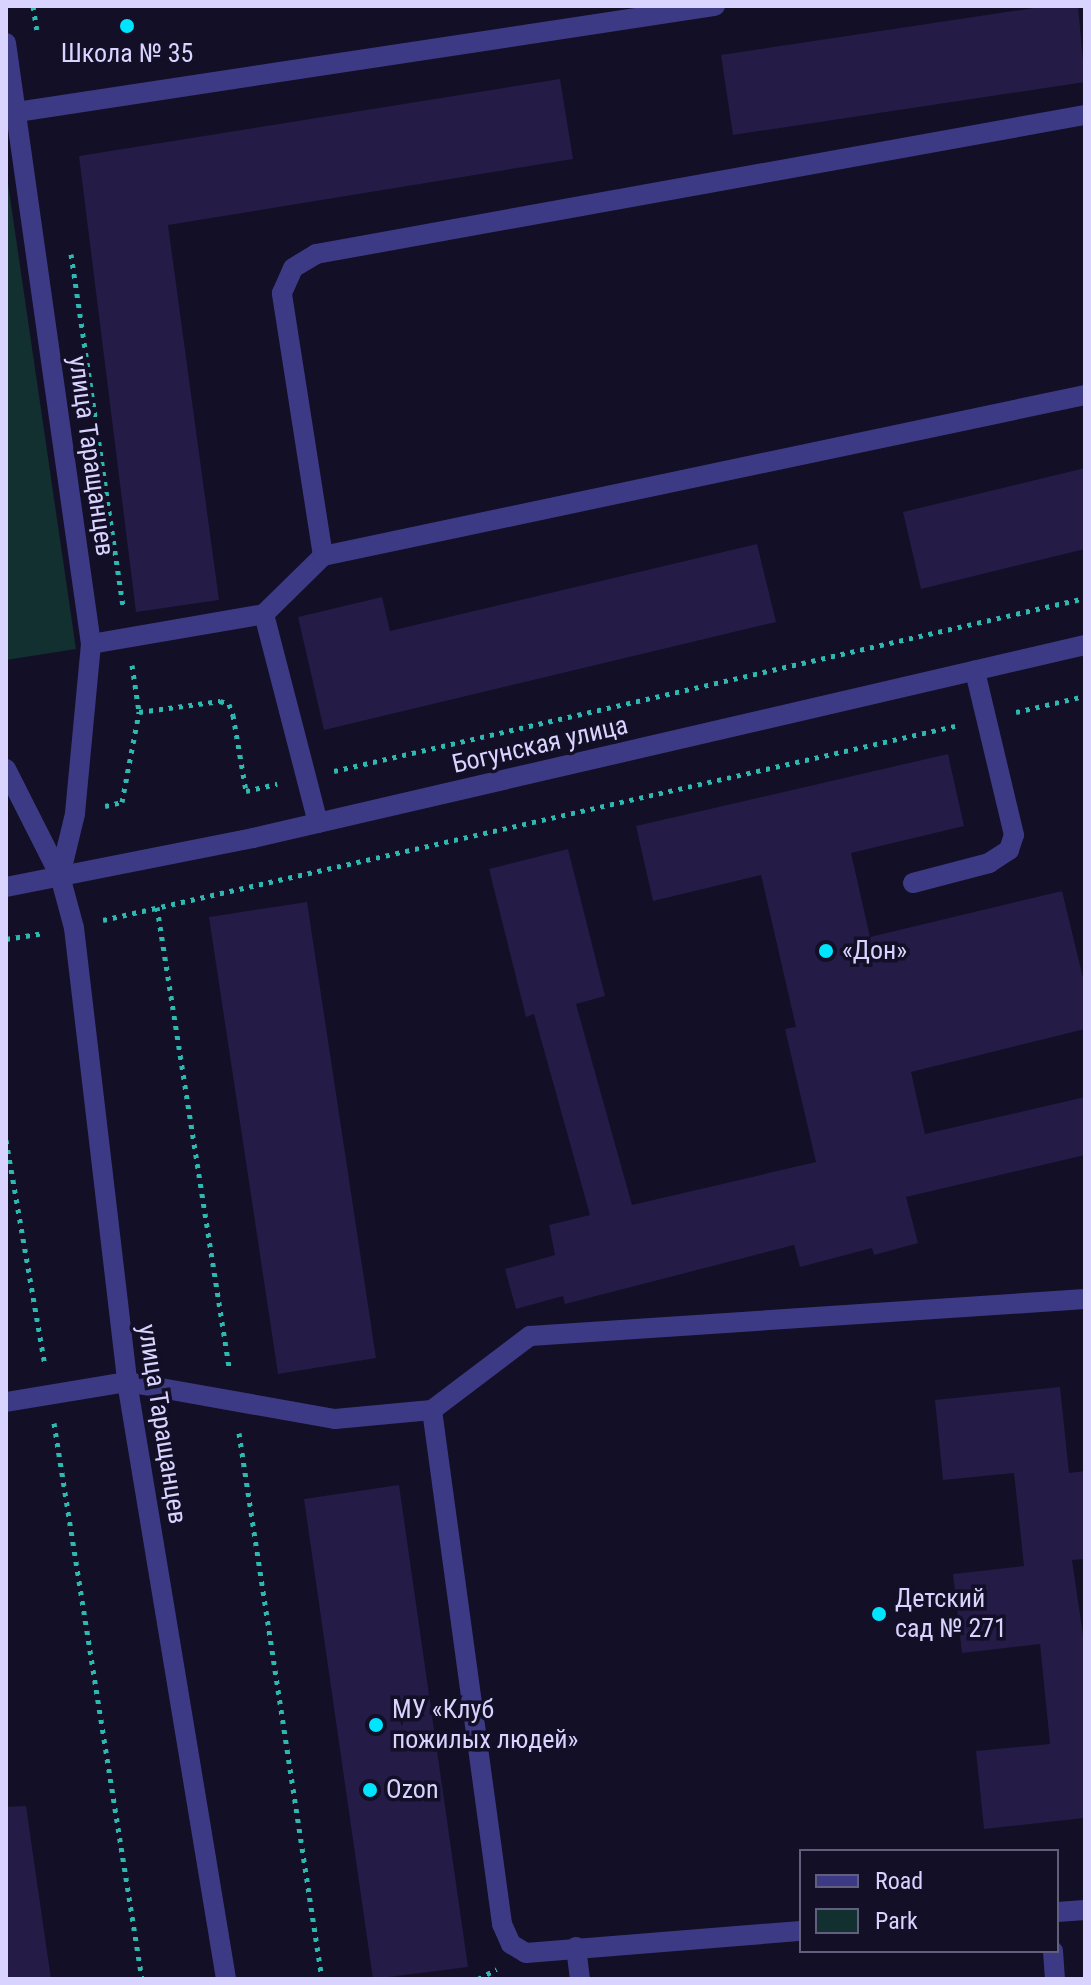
<!DOCTYPE html>
<html>
<head>
<meta charset="utf-8">
<style>
  body { margin:0 }
  #map { position:relative; width:1091px; height:1985px; overflow:hidden; background:#130f26; font-family:"Roboto Condensed",sans-serif }
  div>[style] { position:absolute }
  .green>* { inset:0; background:#12302f }
  .building>* { inset:0; background:#241b47 }
  .path>* { height:5px; margin-top:-2.5px; transform-origin:0; background:repeating-linear-gradient(90deg,#2fb8b0 0 4px,transparent 0 10px) }
  .service>* { height:20px; margin:-10px; padding:0 10px; transform-origin:10px; border-radius:10px; background:#3d3a85 }
  .minor>* { height:20px; margin:-10px; padding:0 10px; transform-origin:10px; border-radius:10px; background:#3d3a85 }
  .tertiary>* { height:20px; margin:-10px; padding:0 10px; transform-origin:10px; border-radius:10px; background:#3d3a85 }
  .dots>* { width:22px; height:22px; translate:-50% -50%; box-sizing:border-box; border:4px solid #130f26; border-radius:50% }
  span { translate:-50% -50%; white-space:nowrap; text-align:center; line-height:1.15; -webkit-text-stroke:7px #130f26; paint-order:stroke }
  .poi-label { font-size:26px; color:#d9d4ff }
  .left { translate:0 -50%; text-align:left }
  .street-label { font-size:26px; color:#d9d4ff }
  .frame { position:absolute; inset:0; border:8px solid #d9d4ff; pointer-events:none }
  .legend { position:absolute; left:799px; top:1849px; width:260px; height:104px; box-sizing:border-box; background:#130f26; border:2px solid #625e7d; margin:0; padding:10px 14px; list-style:none; font-size:24px; color:#d9d4ff }
  .legend li { display:flex; align-items:center; gap:16px; height:40px }
  .legend b { width:40px; border:2px solid #625e7d }
</style>
</head>
<body>
<div id="map">
  <div class="green">
    <div style="clip-path:polygon(6px 170px,76px 649px,6px 660px)"></div>
  </div>
  <div class="building">
    <div style="clip-path:polygon(1047px 6px,1078px 6px,1085px 82px,733px 135px,721px 55px)"></div>
    <div style="clip-path:polygon(560px 79px,573px 159px,168px 225px,219px 600px,136px 612px,79px 156px)"></div>
    <div style="clip-path:polygon(1085px 468px,1085px 549px,921px 589px,903px 512px)"></div>
    <div style="clip-path:polygon(757px 544px,776px 622px,324px 730px,298px 617px,382px 597px,390px 631px)"></div>
    <div style="clip-path:polygon(948px 754px,964px 826px,851px 853px,870px 937px,1062px 891px,1085px 986px,1085px 1029px,911px 1072px,925px 1134px,1085px 1097px,1085px 1155px,906px 1197px,918px 1243px,874px 1255px,872px 1248px,800px 1267px,794px 1245px,565px 1304px,563px 1296px,516px 1309px,505px 1269px,555px 1255px,549px 1225px,590px 1215px,534px 1014px,526px 1017px,489px 869px,568px 849px,605px 996px,576px 1004px,632px 1205px,816px 1162px,785px 1029px,796px 1027px,761px 875px,653px 901px,636px 826px)"></div>
    <div style="clip-path:polygon(307px 902px,376px 1358px,278px 1374px,209px 917px)"></div>
    <div style="clip-path:polygon(1060px 1387px,1069px 1473px,1085px 1471px,1085px 1559px,1072px 1560px,1085px 1649px,1085px 1818px,984px 1829px,976px 1751px,1050px 1744px,1040px 1644px,962px 1653px,953px 1574px,1024px 1566px,1014px 1473px,943px 1480px,935px 1400px)"></div>
    <div style="clip-path:polygon(399px 1485px,468px 1967px,373px 1979px,304px 1499px)"></div>
    <div style="clip-path:polygon(26px 1806px,51px 1979px,6px 1979px,6px 1807px)"></div>
  </div>
  <div class="path">
    <div style="left:33px;top:6px;width:24px;rotate:81deg"></div>
    <div style="left:71px;top:254px;width:358px;rotate:81.6deg"></div>
    <div style="left:132px;top:665px;width:48px;rotate:81.5deg"></div>
    <div style="left:1016px;top:712px;width:71px;rotate:-13.1deg"></div>
    <div style="left:334px;top:771px;width:771px;rotate:-12.97deg"></div>
    <div style="left:105px;top:806px;width:17px;rotate:-13deg"></div>
    <div style="left:122px;top:802px;width:92px;rotate:-79.3deg"></div>
    <div style="left:139px;top:712px;width:82px;rotate:-7.7deg"></div>
    <div style="left:220px;top:701px;width:9px;rotate:18deg"></div>
    <div style="left:229px;top:704px;width:12px;rotate:70deg"></div>
    <div style="left:233px;top:715px;width:77px;rotate:80.3deg"></div>
    <div style="left:246px;top:791px;width:32px;rotate:-13deg"></div>
    <div style="left:157px;top:907px;width:467px;rotate:81.1deg"></div>
    <div style="left:103px;top:920px;width:874px;rotate:-12.83deg"></div>
    <div style="left:6px;top:939px;width:37px;rotate:-9deg"></div>
    <div style="left:6px;top:1140px;width:229px;rotate:80.2deg"></div>
    <div style="left:54px;top:1423px;width:563px;rotate:81.01deg"></div>
    <div style="left:239px;top:1433px;width:552px;rotate:81.36deg"></div>
    <div style="left:478px;top:1979px;width:21px;rotate:-28deg"></div>
  </div>
  <div class="service">
    <div style="left:913px;top:883px;width:79px;rotate:-14.7deg"></div>
    <div style="left:989px;top:863px;width:24px;rotate:-33deg"></div>
    <div style="left:1009px;top:850px;width:16px;rotate:-72deg"></div>
    <div style="left:1014px;top:835px;width:169px;rotate:-103.4deg"></div>
    <div style="left:6px;top:1402px;width:123px;rotate:-9.4deg"></div>
    <div style="left:127px;top:1382px;width:211px;rotate:10.1deg"></div>
    <div style="left:335px;top:1419px;width:97px;rotate:-5.3deg"></div>
    <div style="left:432px;top:1410px;width:123px;rotate:-37.1deg"></div>
    <div style="left:530px;top:1336px;width:556px;rotate:-3.81deg"></div>
    <div style="left:432px;top:1410px;width:519px;rotate:82.24deg"></div>
    <div style="left:502px;top:1924px;width:22px;rotate:66deg"></div>
    <div style="left:511px;top:1944px;width:17px;rotate:31deg"></div>
    <div style="left:526px;top:1953px;width:276px;rotate:-4.6deg"></div>
    <div style="left:1057px;top:1912px;width:28px;rotate:-4deg"></div>
    <div style="left:576px;top:1947px;width:32px;rotate:83deg"></div>
    <div style="left:1053px;top:1951px;width:28px;rotate:86deg"></div>
  </div>
  <div class="minor">
    <div style="left:17px;top:112px;width:706px;rotate:-8.64deg"></div>
    <div style="left:323px;top:556px;width:266px;rotate:-98.9deg"></div>
    <div style="left:282px;top:293px;width:27px;rotate:-66deg"></div>
    <div style="left:293px;top:268px;width:27px;rotate:-31deg"></div>
    <div style="left:316px;top:254px;width:781px;rotate:-10.25deg"></div>
    <div style="left:91px;top:644px;width:176px;rotate:-9.8deg"></div>
    <div style="left:318px;top:823px;width:216px;rotate:-104.5deg"></div>
    <div style="left:264px;top:614px;width:83px;rotate:-44.5deg"></div>
    <div style="left:323px;top:556px;width:779px;rotate:-11.93deg"></div>
    <div style="left:6px;top:887px;width:252px;rotate:-11.2deg"></div>
    <div style="left:253px;top:838px;width:854px;rotate:-13.06deg"></div>
  </div>
  <div class="tertiary">
    <div style="left:6px;top:43px;width:607px;rotate:81.95deg"></div>
    <div style="left:91px;top:644px;width:171px;rotate:95.4deg"></div>
    <div style="left:75px;top:814px;width:64px;rotate:103.6deg"></div>
    <div style="left:6px;top:769px;width:120px;rotate:63.2deg"></div>
    <div style="left:60px;top:876px;width:54px;rotate:74.9deg"></div>
    <div style="left:74px;top:928px;width:457px;rotate:83.3deg"></div>
    <div style="left:127px;top:1382px;width:605px;rotate:80.58deg"></div>
  </div>
  <div class="dots">
    <div style="left:127px;top:26px;background:#00e5ff"></div>
    <div style="left:826px;top:951px;background:#00e5ff"></div>
    <div style="left:879px;top:1614px;background:#00e5ff"></div>
    <div style="left:376px;top:1725px;background:#00e5ff"></div>
    <div style="left:370px;top:1790px;background:#00e5ff"></div>
  </div>
  <div class="poi-label">
    <span style="left:127px;top:54px">Школа № 35</span>
    <span class="left" style="left:842px;top:951px">«Дон»</span>
    <span class="left" style="left:895px;top:1614px">Детский<br>сад № 271</span>
    <span class="left" style="left:392px;top:1725px">МУ «Клуб<br>пожилых людей»</span>
    <span class="left" style="left:386px;top:1790px">Ozon</span>
  </div>
  <div class="street-label">
    <span style="left:91px;top:456px;rotate:82deg">улица Таращанцев</span>
    <span style="left:540px;top:745px;rotate:-13deg">Богунская улица</span>
    <span style="left:162px;top:1424px;rotate:81deg">улица Таращанцев</span>
  </div>
  <div class="frame"></div>
  <ul class="legend">
  <li><b style="height:10px;background:#3d3a85"></b>Road</li>
  <li><b style="height:22px;background:#12302f"></b>Park</li>
  </ul>
</div>
</body>
</html>
